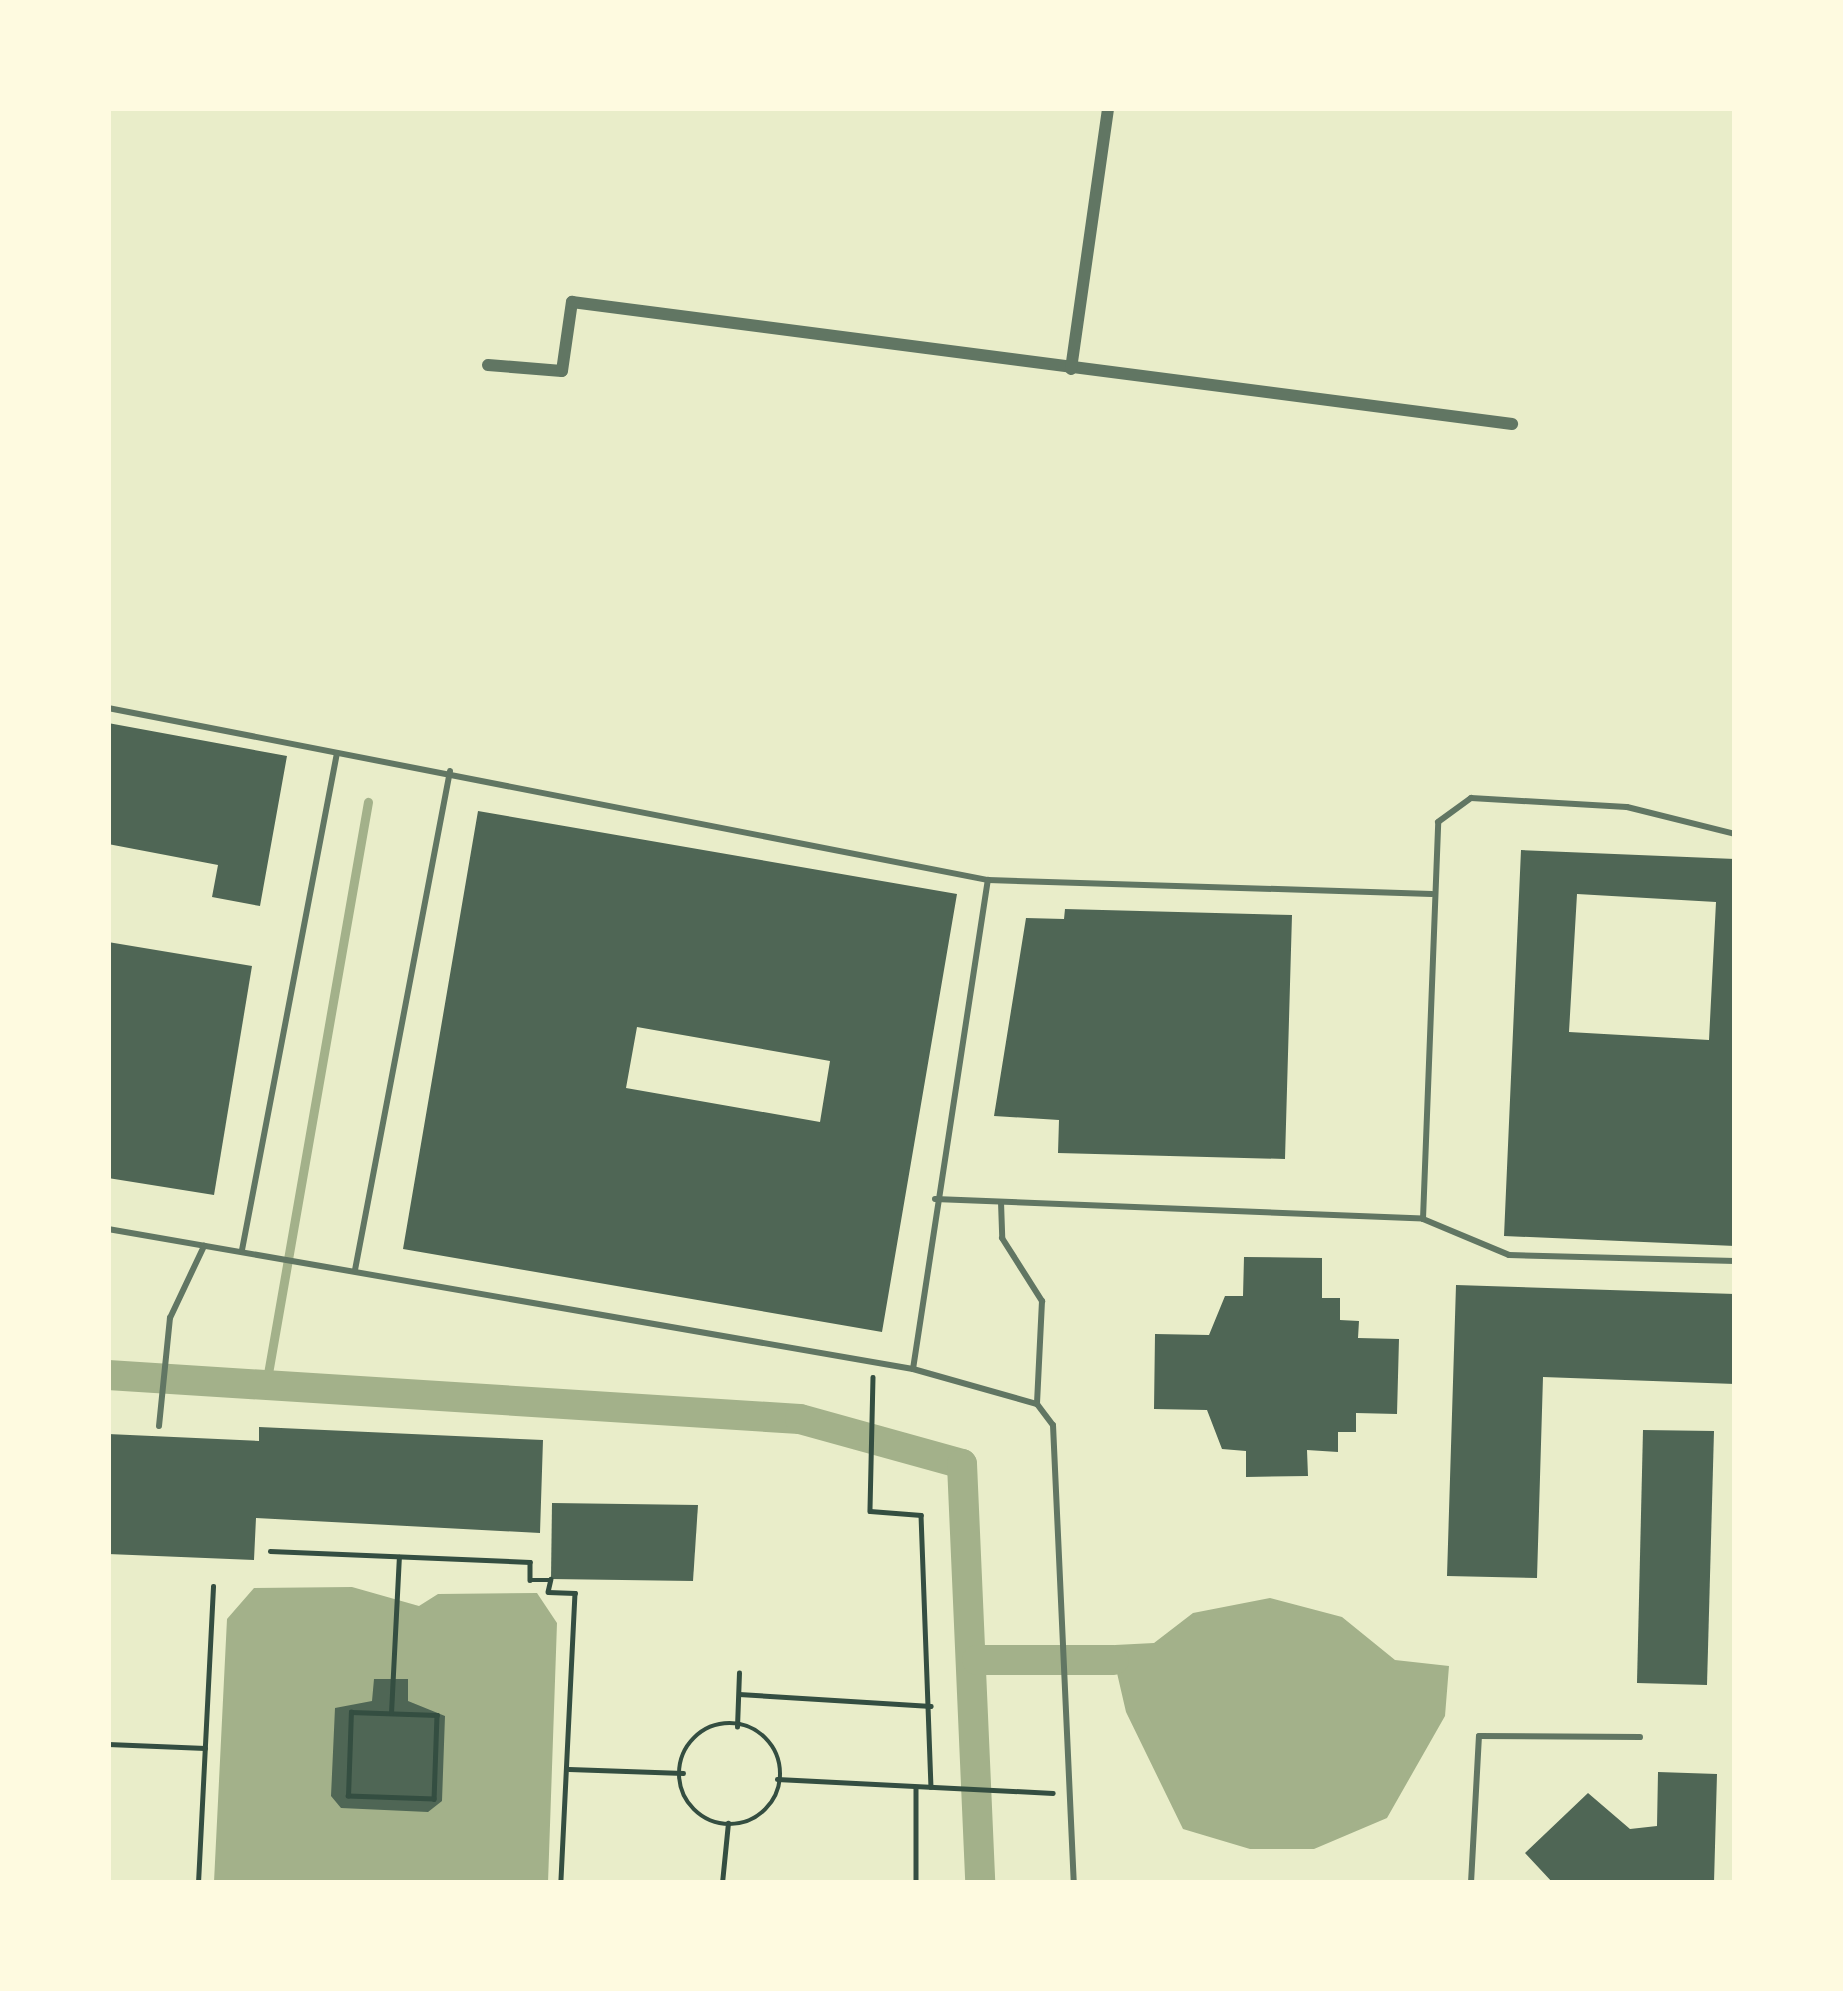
<!DOCTYPE html>
<html>
<head>
<meta charset="utf-8">
<style>
  body { margin:0 }
  #map { position:relative; width:1843px; height:1991px; overflow:hidden; background:#e9edc9; font-family:Montserrat,sans-serif }
  div>[style] { position:absolute }
  .water>* { inset:0; background:#a3b18a }
  .stream>* { height:9px; margin:-4.5px; padding:0 4.5px; transform-origin:4.5px; border-radius:4.5px; background:#a3b18a }
  .canal>* { height:30px; margin:-15px; padding:0 15px; transform-origin:15px; border-radius:15px; background:#a3b18a }
  .building>* { inset:0; background:#4f6655 }
  .path>* { height:4.5px; margin:-2.25px; padding:0 2.25px; transform-origin:2.25px; border-radius:2.25px; background:#344e41 }
  .path>.ring { margin:-2.25px; padding:0; box-sizing:content-box; background:none; border:4.5px solid #344e41; border-radius:50% }
  .service>* { height:6px; margin:-3px; padding:0 3px; transform-origin:3px; border-radius:3px; background:#617663 }
  .minor>* { height:12px; margin:-6px; padding:0 6px; transform-origin:6px; border-radius:6px; background:#617663 }
  span { translate:-50% -50%; white-space:nowrap; text-align:center; line-height:1.15; -webkit-text-stroke:9px #fefae0; paint-order:stroke }
  .frame { position:absolute; inset:0; border:111px solid #fefae0; pointer-events:none }
</style>
</head>
<body>
<div id="map">
  <div class="water">
    <div style="clip-path:polygon(352px 1587px,419px 1606px,438px 1594px,537px 1593px,557px 1623px,548px 1883px,214px 1882px,227px 1619px,254px 1588px)"></div>
    <div style="clip-path:polygon(1270px 1598px,1342px 1617px,1395px 1660px,1449px 1666px,1445px 1716px,1387px 1818px,1314px 1849px,1250px 1849px,1183px 1829px,1126px 1712px,1114px 1660px,1115px 1645px,1154px 1643px,1193px 1613px)"></div>
  </div>
  <div class="stream">
    <div style="left:266px;top:1385px;width:592px;rotate:-80.08deg"></div>
  </div>
  <div class="canal">
    <div style="left:108px;top:1375px;width:693px;rotate:3.64deg"></div>
    <div style="left:800px;top:1419px;width:168px;rotate:15.5deg"></div>
    <div style="left:962px;top:1464px;width:419px;rotate:87.5deg"></div>
    <div style="left:977px;top:1660px;width:137px"></div>
  </div>
  <div class="building">
    <div style="clip-path:polygon(108px 723px,287px 756px,260px 906px,212px 897px,218px 865px,108px 844px)"></div>
    <div style="clip-path:polygon(evenodd,478px 811px,957px 894px,882px 1332px,403px 1249px,478px 811px,637px 1027px,830px 1061px,820px 1122px,626px 1088px,637px 1027px)"></div>
    <div style="clip-path:polygon(evenodd,1521px 850px,1735px 859px,1735px 1246px,1504px 1236px,1521px 850px,1577px 894px,1716px 902px,1709px 1040px,1569px 1032px,1577px 894px)"></div>
    <div style="clip-path:polygon(1065px 909px,1292px 915px,1285px 1159px,1058px 1153px,1059px 1120px,994px 1116px,1026px 918px,1064px 919px)"></div>
    <div style="clip-path:polygon(108px 942px,252px 966px,214px 1195px,108px 1178px)"></div>
    <div style="clip-path:polygon(1244px 1257px,1322px 1258px,1322px 1298px,1340px 1298px,1340px 1320px,1359px 1321px,1358px 1338px,1399px 1339px,1397px 1414px,1356px 1413px,1356px 1432px,1338px 1432px,1338px 1452px,1307px 1450px,1308px 1476px,1246px 1477px,1246px 1451px,1222px 1449px,1207px 1410px,1154px 1409px,1155px 1334px,1209px 1335px,1225px 1296px,1243px 1296px)"></div>
    <div style="clip-path:polygon(1456px 1285px,1735px 1294px,1735px 1384px,1543px 1377px,1537px 1578px,1447px 1576px)"></div>
    <div style="clip-path:polygon(259px 1427px,543px 1440px,540px 1533px,256px 1518px,254px 1560px,108px 1554px,108px 1434px,259px 1441px)"></div>
    <div style="clip-path:polygon(1643px 1430px,1714px 1431px,1707px 1685px,1637px 1683px)"></div>
    <div style="clip-path:polygon(552px 1503px,698px 1505px,693px 1581px,551px 1579px)"></div>
    <div style="clip-path:polygon(374px 1679px,408px 1679px,408px 1701px,445px 1716px,442px 1801px,428px 1812px,341px 1808px,331px 1796px,335px 1708px,372px 1701px)"></div>
    <div style="clip-path:polygon(1658px 1772px,1717px 1774px,1714px 1883px,1553px 1883px,1525px 1853px,1588px 1793px,1630px 1829px,1657px 1826px)"></div>
  </div>
  <div class="path">
    <div style="left:873px;top:1377px;width:134px;rotate:91.3deg"></div>
    <div style="left:870px;top:1511px;width:51px;rotate:4.5deg"></div>
    <div style="left:921px;top:1515px;width:272px;rotate:87.9deg"></div>
    <div style="left:270px;top:1551px;width:260px;rotate:2.4deg"></div>
    <div style="left:530px;top:1562px;width:18px;rotate:90deg"></div>
    <div style="left:530px;top:1580px;width:19px"></div>
    <div style="left:551px;top:1579px;width:13px;rotate:103deg"></div>
    <div style="left:548px;top:1592px;width:27px;rotate:2deg"></div>
    <div style="left:575px;top:1593px;width:290px;rotate:92.8deg"></div>
    <div style="left:739px;top:1694px;width:192px;rotate:3.6deg"></div>
    <div style="left:351px;top:1712px;width:86px;rotate:2deg"></div>
    <div style="left:437px;top:1715px;width:84px;rotate:92deg"></div>
    <div style="left:434px;top:1799px;width:86px;rotate:-178deg"></div>
    <div style="left:348px;top:1796px;width:84px;rotate:-88deg"></div>
    <div style="left:391px;top:1713px;width:156px;rotate:-87.1deg"></div>
    <div class="ring" style="left:679px;top:1723px;width:97.5px;height:97.5px"></div>
    <div style="left:737px;top:1727px;width:54px;rotate:-87.9deg"></div>
    <div style="left:108px;top:1744px;width:97px;rotate:2.4deg"></div>
    <div style="left:569px;top:1769px;width:114px;rotate:2deg"></div>
    <div style="left:777px;top:1779px;width:276px;rotate:2.9deg"></div>
    <div style="left:916px;top:1787px;width:96px;rotate:90deg"></div>
    <div style="left:198px;top:1883px;width:297px;rotate:-87.1deg"></div>
    <div style="left:722px;top:1883px;width:60px;rotate:-84.3deg"></div>
  </div>
  <div class="service">
    <div style="left:108px;top:708px;width:897px;rotate:11.06deg"></div>
    <div style="left:988px;top:880px;width:444px;rotate:1.8deg"></div>
    <div style="left:935px;top:1199px;width:488px;rotate:2.3deg"></div>
    <div style="left:1423px;top:1219px;width:93px;rotate:22.7deg"></div>
    <div style="left:1509px;top:1255px;width:226px;rotate:1.5deg"></div>
    <div style="left:1001px;top:1202px;width:36px;rotate:88deg"></div>
    <div style="left:1002px;top:1238px;width:75px;rotate:57.6deg"></div>
    <div style="left:1042px;top:1301px;width:103px;rotate:92.8deg"></div>
    <div style="left:1423px;top:1219px;width:397px;rotate:-87.8deg"></div>
    <div style="left:1438px;top:822px;width:41px;rotate:-36deg"></div>
    <div style="left:1471px;top:798px;width:156px;rotate:3.3deg"></div>
    <div style="left:1627px;top:807px;width:111px;rotate:14deg"></div>
    <div style="left:108px;top:1229px;width:817px;rotate:9.87deg"></div>
    <div style="left:913px;top:1369px;width:129px;rotate:15.8deg"></div>
    <div style="left:1037px;top:1404px;width:26px;rotate:53deg"></div>
    <div style="left:1053px;top:1425px;width:458px;rotate:87.4deg"></div>
    <div style="left:242px;top:1250px;width:506px;rotate:-79.18deg"></div>
    <div style="left:355px;top:1270px;width:508px;rotate:-79.22deg"></div>
    <div style="left:913px;top:1369px;width:495px;rotate:-81.3deg"></div>
    <div style="left:159px;top:1426px;width:109px;rotate:-84.2deg"></div>
    <div style="left:170px;top:1318px;width:80px;rotate:-64.7deg"></div>
    <div style="left:1471px;top:1883px;width:147px;rotate:-86.9deg"></div>
    <div style="left:1479px;top:1736px;width:161px;rotate:0.4deg"></div>
  </div>
  <div class="minor">
    <div style="left:488px;top:365px;width:74px;rotate:4.6deg"></div>
    <div style="left:562px;top:371px;width:70px;rotate:-81.8deg"></div>
    <div style="left:572px;top:302px;width:948px;rotate:7.39deg"></div>
    <div style="left:1071px;top:369px;width:264px;rotate:-81.9deg"></div>
  </div>
  <div class="frame"></div>
</div>
</body>
</html>
